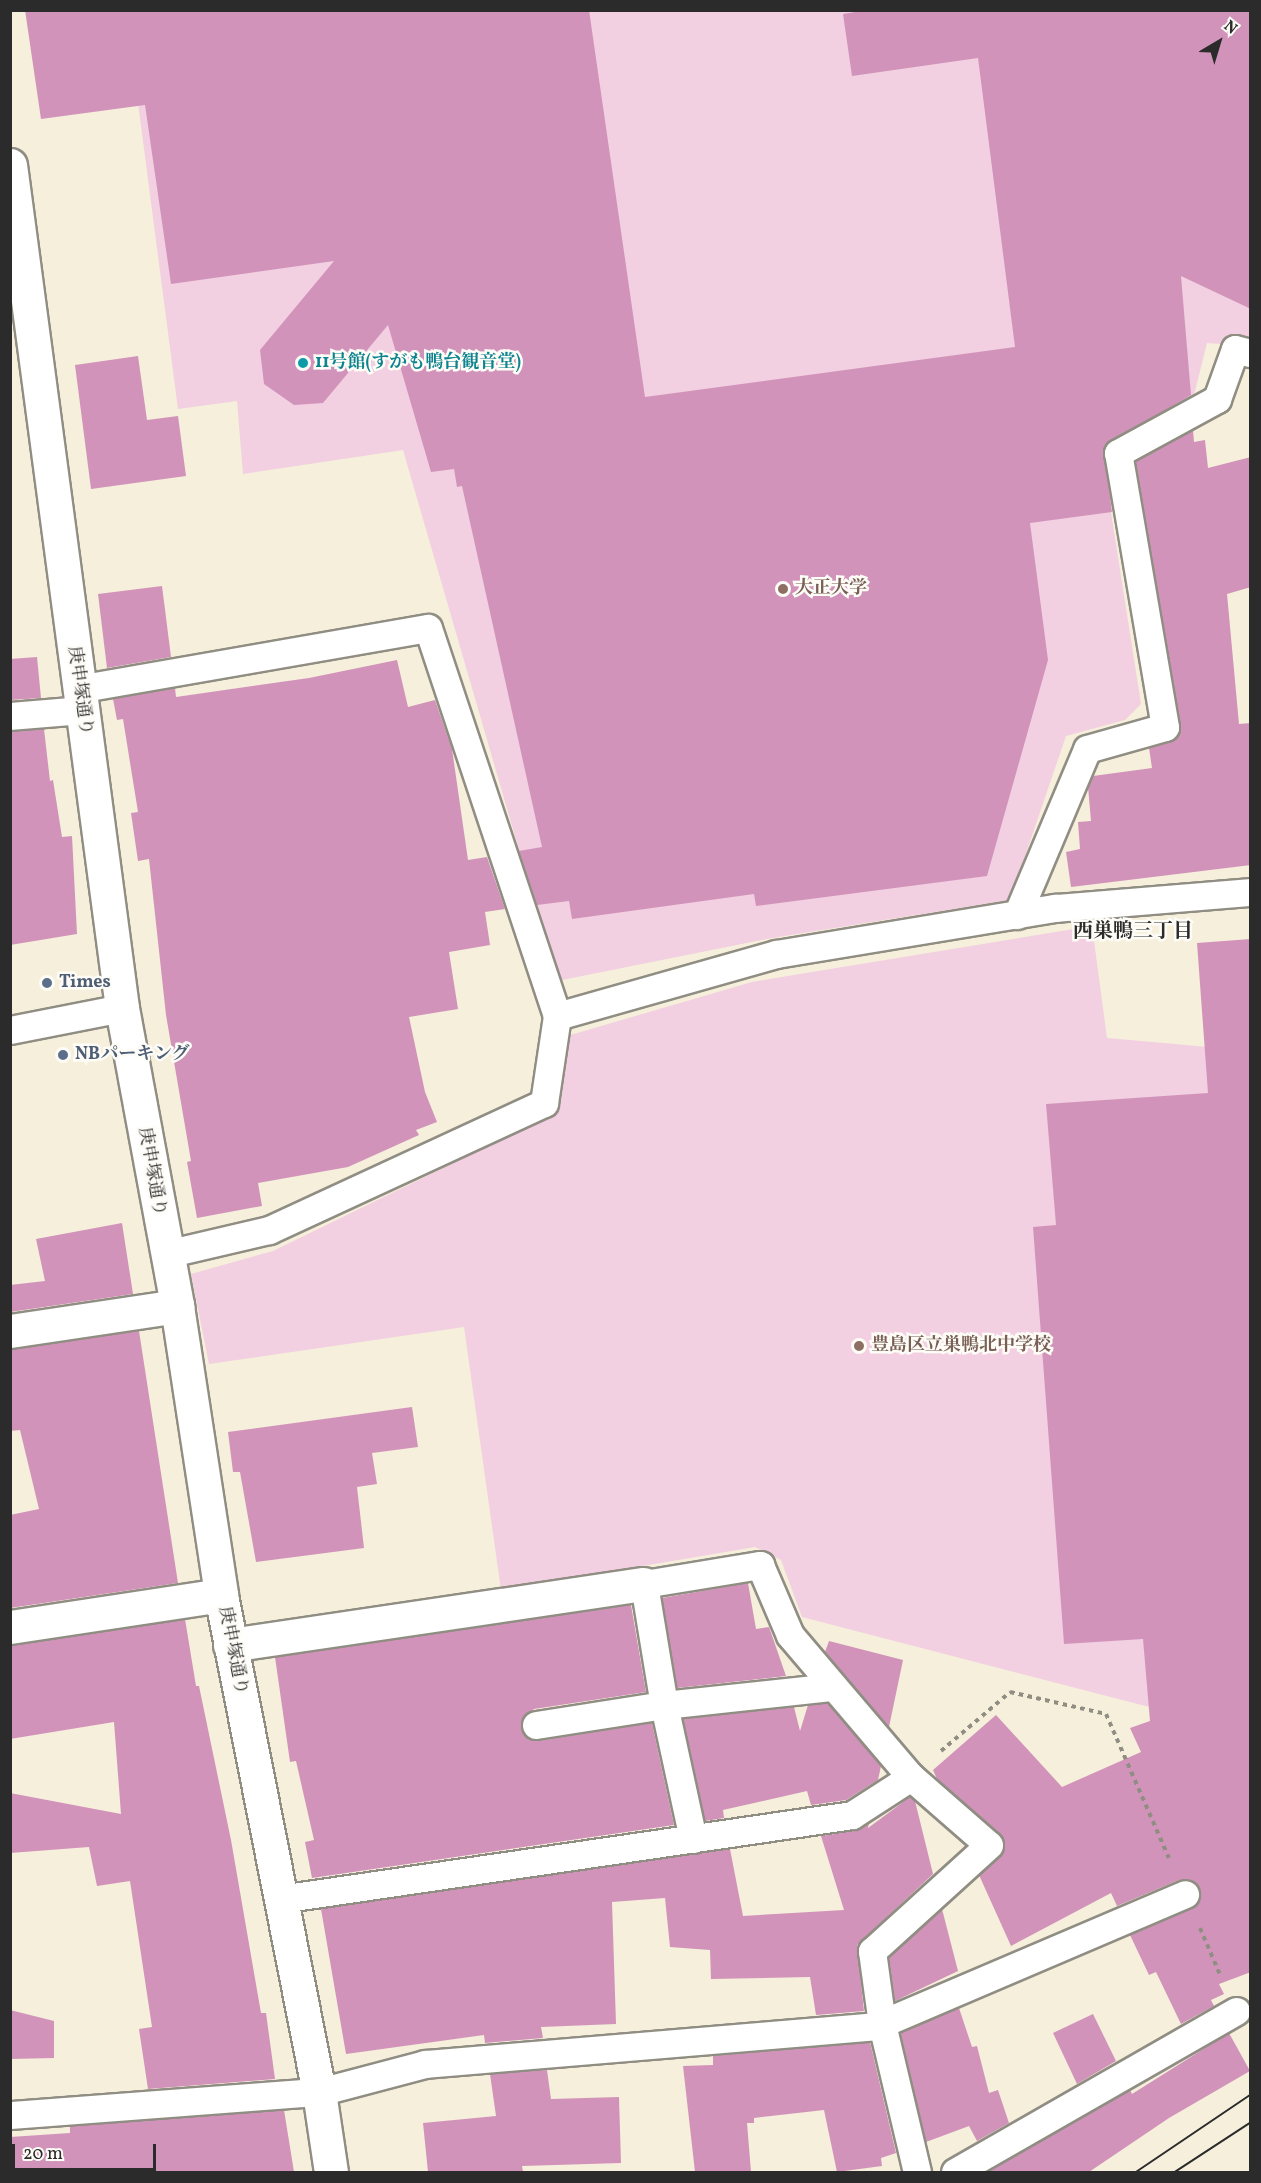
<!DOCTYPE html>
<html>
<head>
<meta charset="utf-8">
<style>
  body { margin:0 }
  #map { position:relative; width:1261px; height:2183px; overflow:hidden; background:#f5efdb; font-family:Vollkorn,"Noto Serif JP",serif }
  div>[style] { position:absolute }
  .built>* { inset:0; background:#f2cfe1 }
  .building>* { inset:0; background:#d293ba }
  .path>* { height:4px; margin-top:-2px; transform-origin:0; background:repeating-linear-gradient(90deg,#908d83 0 4.5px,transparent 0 9px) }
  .roads { filter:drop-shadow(2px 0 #908d83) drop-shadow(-2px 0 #908d83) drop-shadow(0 2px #908d83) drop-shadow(0 -2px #908d83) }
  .service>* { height:27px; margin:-13.5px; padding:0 13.5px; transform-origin:13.5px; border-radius:13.5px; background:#fff }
  .pedestrian>* { height:33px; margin:-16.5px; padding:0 16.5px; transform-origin:16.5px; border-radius:16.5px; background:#fff }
  .minor>* { height:33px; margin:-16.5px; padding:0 16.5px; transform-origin:16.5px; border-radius:16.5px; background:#fff }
  .tertiary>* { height:33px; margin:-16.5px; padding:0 16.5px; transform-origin:16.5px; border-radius:16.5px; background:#fff }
  .tram>* { height:1.5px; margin:-0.75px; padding:0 0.75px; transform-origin:0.75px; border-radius:0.75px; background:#2b2b2b }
  .dots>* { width:16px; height:16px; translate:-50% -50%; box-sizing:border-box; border:3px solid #fdfcf7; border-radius:50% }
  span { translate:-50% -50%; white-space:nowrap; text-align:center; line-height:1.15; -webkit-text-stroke:5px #fdfcf7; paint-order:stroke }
  .culture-label { font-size:18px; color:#0d838f; font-weight:700 }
  .left { translate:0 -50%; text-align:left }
  .education-label { font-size:18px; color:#785e54; font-weight:700 }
  .street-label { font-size:18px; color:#2b2b2b }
  .service-label { font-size:18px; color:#4e5e75; font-weight:700 }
  .neighbourhood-label { font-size:20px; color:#2b2b2b; font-weight:700 }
  .frame { position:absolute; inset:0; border:12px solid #2b2b2b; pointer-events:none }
  .north { position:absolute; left:1189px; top:12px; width:60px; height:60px; -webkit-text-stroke:4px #fdfcf7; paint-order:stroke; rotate:38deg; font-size:16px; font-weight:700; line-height:24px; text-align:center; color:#2b2b2b }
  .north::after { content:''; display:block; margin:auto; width:21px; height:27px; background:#2b2b2b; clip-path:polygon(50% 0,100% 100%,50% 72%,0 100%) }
  .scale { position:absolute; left:12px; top:2144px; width:144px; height:27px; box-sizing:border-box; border:3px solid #2b2b2b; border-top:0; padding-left:8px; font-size:18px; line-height:21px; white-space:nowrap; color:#2b2b2b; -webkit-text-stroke:4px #fdfcf7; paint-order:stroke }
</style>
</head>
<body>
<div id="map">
  <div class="built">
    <div style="clip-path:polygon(126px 11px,1250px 11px,1250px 346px,1207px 343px,1192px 403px,1170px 415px,1127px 414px,1100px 442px,1141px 704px,1125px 720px,1066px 736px,1010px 900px,772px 938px,557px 981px,403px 450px,243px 474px,237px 401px,178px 409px)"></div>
    <div style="clip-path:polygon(1092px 926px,1107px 1038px,1208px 1047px,1250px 1733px,802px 1617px,781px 1560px,755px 1547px,501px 1590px,464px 1327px,209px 1364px,191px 1274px,273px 1251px,552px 1115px,567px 1036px,752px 982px)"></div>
  </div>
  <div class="building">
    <div style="clip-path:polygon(25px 10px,589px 10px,645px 397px,1015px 347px,978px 58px,852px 76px,843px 14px,868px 10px,1251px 10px,1251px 309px,1181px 276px,1191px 395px,1104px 446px,1112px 512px,1030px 523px,1048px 660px,987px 876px,756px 906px,754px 894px,572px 919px,569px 901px,537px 905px,519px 851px,542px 847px,462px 486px,457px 487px,454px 469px,431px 472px,388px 325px,323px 403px,294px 405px,264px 384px,260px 350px,334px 261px,171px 284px,145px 105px,41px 119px)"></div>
    <div style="clip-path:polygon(138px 356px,147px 420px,178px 416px,186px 476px,91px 489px,75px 365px)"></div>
    <div style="clip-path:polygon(1193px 430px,1194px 442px,1205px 440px,1208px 468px,1251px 457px,1251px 587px,1227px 594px,1239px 724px,1251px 723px,1251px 865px,1071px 887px,1066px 852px,1080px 849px,1078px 822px,1091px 821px,1088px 787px,1093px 776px,1152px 768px,1149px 748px,1170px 742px,1180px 731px,1135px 461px)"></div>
    <div style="clip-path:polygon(162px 586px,171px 657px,107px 668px,98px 594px)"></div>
    <div style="clip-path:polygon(37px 657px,41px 698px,10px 700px,10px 659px)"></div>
    <div style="clip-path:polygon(397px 660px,408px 707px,435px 700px,452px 749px,468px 860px,487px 857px,505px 909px,485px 912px,490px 945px,449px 952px,458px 1009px,409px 1017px,425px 1092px,437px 1122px,416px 1130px,419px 1135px,348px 1167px,258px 1183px,262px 1206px,197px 1218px,187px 1162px,191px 1161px,166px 1015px,149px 859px,138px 861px,131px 813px,138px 812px,123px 719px,117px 720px,113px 699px,175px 688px,176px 697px,309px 678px)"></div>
    <div style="clip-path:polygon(44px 729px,50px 781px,53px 780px,62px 837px,72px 836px,77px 934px,10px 945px,10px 732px)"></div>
    <div style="clip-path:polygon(1251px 939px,1251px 1972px,1219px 1984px,1224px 1994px,1211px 2000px,1214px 2006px,1181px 2024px,1156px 1972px,1149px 1975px,1130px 1935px,1197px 1904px,1201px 1895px,1195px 1882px,1179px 1880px,1117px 1906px,1111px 1893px,1011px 1946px,979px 1875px,1000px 1856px,1004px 1840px,937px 1779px,933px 1770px,996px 1715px,1062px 1787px,1141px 1752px,1130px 1728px,1150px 1721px,1143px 1639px,1064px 1644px,1033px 1227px,1056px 1225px,1046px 1104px,1208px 1093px,1197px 943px)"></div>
    <div style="clip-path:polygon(122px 1223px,133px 1294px,10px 1312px,10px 1285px,45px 1281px,36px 1239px)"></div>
    <div style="clip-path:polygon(139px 1331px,178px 1583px,10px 1608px,10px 1515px,39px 1509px,20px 1430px,10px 1431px,10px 1349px)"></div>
    <div style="clip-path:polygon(412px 1407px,418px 1447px,372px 1453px,377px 1484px,357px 1487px,364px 1548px,256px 1562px,240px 1472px,233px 1472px,228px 1432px)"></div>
    <div style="clip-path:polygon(748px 1583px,756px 1629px,769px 1627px,786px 1676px,677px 1688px,662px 1598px)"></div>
    <div style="clip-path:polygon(631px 1605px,646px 1692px,534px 1709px,522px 1719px,521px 1728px,530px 1739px,538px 1741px,652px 1723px,674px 1825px,312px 1878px,305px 1842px,314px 1840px,296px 1761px,290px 1762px,275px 1657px)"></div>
    <div style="clip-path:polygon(185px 1619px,196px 1686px,199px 1686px,231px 1840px,261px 2013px,266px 2013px,275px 2079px,148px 2089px,139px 2029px,152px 2027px,130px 1881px,97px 1886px,89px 1847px,10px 1853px,10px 1793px,121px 1814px,114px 1722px,10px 1739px,10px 1645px)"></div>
    <div style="clip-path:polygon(829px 1641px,903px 1660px,889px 1727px,825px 1652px)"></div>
    <div style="clip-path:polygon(828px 1703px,881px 1766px,878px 1780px,846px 1800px,811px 1805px,807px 1791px,723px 1810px,724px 1818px,705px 1821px,683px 1719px,794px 1707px,800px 1731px,808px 1705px)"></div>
    <div style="clip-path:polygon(910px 1797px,915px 1801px,933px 1874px,857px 1945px,864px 2011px,816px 2015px,810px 1977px,711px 1979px,710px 1950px,670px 1947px,665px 1898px,612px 1902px,616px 2024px,541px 2027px,543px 2038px,485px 2043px,484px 2035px,346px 2054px,321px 1909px,730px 1849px,743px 1916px,844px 1910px,821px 1836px,854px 1831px,869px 1823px,868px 1828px)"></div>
    <div style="clip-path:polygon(942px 1909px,958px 1971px,895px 2001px,889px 1957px)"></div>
    <div style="clip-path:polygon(959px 2008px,972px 2047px,977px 2046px,989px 2093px,998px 2090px,1009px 2123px,977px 2141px,969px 2126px,926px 2142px,900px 2033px)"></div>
    <div style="clip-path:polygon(10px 2010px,54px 2021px,54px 2058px,10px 2059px)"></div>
    <div style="clip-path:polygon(1093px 2014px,1116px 2061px,1077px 2084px,1053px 2033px)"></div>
    <div style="clip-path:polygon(1229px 2033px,1250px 2071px,1169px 2118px,1089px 2172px,986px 2172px,1130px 2090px,1132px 2094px)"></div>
    <div style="clip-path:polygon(870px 2042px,896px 2153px,881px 2158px,882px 2166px,837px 2172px,824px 2110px,754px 2118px,754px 2123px,747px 2123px,751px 2172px,695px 2172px,683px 2066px,713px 2065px,713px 2056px)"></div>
    <div style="clip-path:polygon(547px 2070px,551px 2099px,619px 2097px,621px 2163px,522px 2166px,523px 2172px,428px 2172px,423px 2123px,496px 2116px,490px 2074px)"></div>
    <div style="clip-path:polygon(284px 2110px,294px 2172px,10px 2172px,10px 2137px,70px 2133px,70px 2126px)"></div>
  </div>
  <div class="path">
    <div style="left:941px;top:1751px;width:91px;rotate:-40.5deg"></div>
    <div style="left:1010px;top:1692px;width:98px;rotate:12.9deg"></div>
    <div style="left:1106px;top:1714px;width:157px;rotate:66.4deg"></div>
    <div style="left:1200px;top:1928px;width:53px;rotate:66.8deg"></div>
  </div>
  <div class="roads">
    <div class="service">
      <div style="left:78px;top:689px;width:355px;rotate:-9.9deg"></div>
      <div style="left:428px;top:628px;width:409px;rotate:71.6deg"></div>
      <div style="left:557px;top:1016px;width:88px;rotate:98.5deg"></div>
      <div style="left:544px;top:1103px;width:303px;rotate:155.2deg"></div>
      <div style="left:269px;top:1230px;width:106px;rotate:166.9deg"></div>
      <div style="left:10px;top:716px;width:71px;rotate:-4.8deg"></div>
      <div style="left:1017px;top:915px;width:180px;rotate:-67.1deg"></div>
      <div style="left:1087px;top:749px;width:81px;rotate:-15.8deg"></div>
      <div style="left:1165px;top:727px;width:278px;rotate:-99.7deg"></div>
      <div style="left:1118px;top:453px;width:113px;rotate:-28.6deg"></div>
      <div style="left:1217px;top:399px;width:53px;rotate:-70.2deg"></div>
      <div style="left:1235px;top:349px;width:16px;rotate:15deg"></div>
      <div style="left:557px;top:1016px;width:228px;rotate:-15.8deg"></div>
      <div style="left:776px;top:954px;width:283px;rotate:-9.4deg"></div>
      <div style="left:1055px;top:908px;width:196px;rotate:-4.7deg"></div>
      <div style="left:10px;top:1030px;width:114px;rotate:-11.1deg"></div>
      <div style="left:536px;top:1725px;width:130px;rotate:-8.9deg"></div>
      <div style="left:664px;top:1705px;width:170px;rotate:-6.1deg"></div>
      <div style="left:693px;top:1839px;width:137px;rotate:-102.2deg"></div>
      <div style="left:664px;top:1705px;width:123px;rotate:-99.4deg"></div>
      <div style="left:644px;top:1584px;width:118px;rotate:-9.3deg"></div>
      <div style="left:760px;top:1565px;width:76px;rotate:66.8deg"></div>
      <div style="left:790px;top:1635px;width:187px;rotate:49.6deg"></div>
      <div style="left:911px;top:1777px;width:103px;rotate:41.1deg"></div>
      <div style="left:989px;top:1845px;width:158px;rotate:137.8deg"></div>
      <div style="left:872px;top:1951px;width:74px;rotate:82.2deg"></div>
      <div style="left:882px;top:2024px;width:152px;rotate:76.7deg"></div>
      <div style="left:280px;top:1899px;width:578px;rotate:-8.35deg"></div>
      <div style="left:852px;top:1815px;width:70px;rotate:-32.8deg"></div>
      <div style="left:10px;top:2115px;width:310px;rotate:-4.3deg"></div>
      <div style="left:319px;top:2092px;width:110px;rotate:-14.8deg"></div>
      <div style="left:425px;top:2064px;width:453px;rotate:-4.8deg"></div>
      <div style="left:876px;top:2026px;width:336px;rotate:-23.1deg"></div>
      <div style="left:955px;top:2172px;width:324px;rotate:-29.8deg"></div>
    </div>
    <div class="pedestrian">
      <div style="left:230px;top:1645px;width:418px;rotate:-8.4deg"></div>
    </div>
    <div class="minor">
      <div style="left:10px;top:1331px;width:169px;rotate:-8.5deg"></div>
      <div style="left:10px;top:1627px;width:213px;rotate:-8.6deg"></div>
    </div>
    <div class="tertiary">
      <div style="left:10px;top:165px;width:850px;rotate:82.43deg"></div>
      <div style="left:122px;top:1008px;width:303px;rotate:79.5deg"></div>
      <div style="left:177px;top:1306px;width:292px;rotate:81.3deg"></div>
      <div style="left:221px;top:1595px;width:507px;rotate:78.85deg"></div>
      <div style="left:319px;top:2092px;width:81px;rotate:81.5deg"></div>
    </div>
  </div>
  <div class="tram">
    <div style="left:1136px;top:2172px;width:138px;rotate:-34deg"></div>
    <div style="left:1175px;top:2172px;width:90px;rotate:-33.2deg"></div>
  </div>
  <div class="dots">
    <div style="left:303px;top:363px;background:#0f9aa8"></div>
    <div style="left:783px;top:589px;background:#8d6e63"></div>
    <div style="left:47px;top:983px;background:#5c6f8a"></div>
    <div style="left:63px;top:1055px;background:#5c6f8a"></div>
    <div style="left:859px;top:1346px;background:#8d6e63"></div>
  </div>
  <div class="culture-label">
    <span class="left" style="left:315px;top:363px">11号館(すがも鴨台観音堂)</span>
  </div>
  <div class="education-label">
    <span class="left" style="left:795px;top:589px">大正大学</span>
    <span class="left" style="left:871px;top:1346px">豊島区立巣鴨北中学校</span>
  </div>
  <div class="street-label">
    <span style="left:79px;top:691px;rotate:82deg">庚申塚通り</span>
    <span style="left:151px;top:1172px;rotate:80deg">庚申塚通り</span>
    <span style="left:232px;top:1651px;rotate:79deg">庚申塚通り</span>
  </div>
  <div class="service-label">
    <span class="left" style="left:59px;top:983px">Times</span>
    <span class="left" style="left:75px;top:1055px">NBパーキング</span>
  </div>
  <div class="neighbourhood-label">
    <span style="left:1133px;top:932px">西巣鴨三丁目</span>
  </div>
  <div class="frame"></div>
  <div class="north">N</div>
  <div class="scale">20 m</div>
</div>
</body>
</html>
